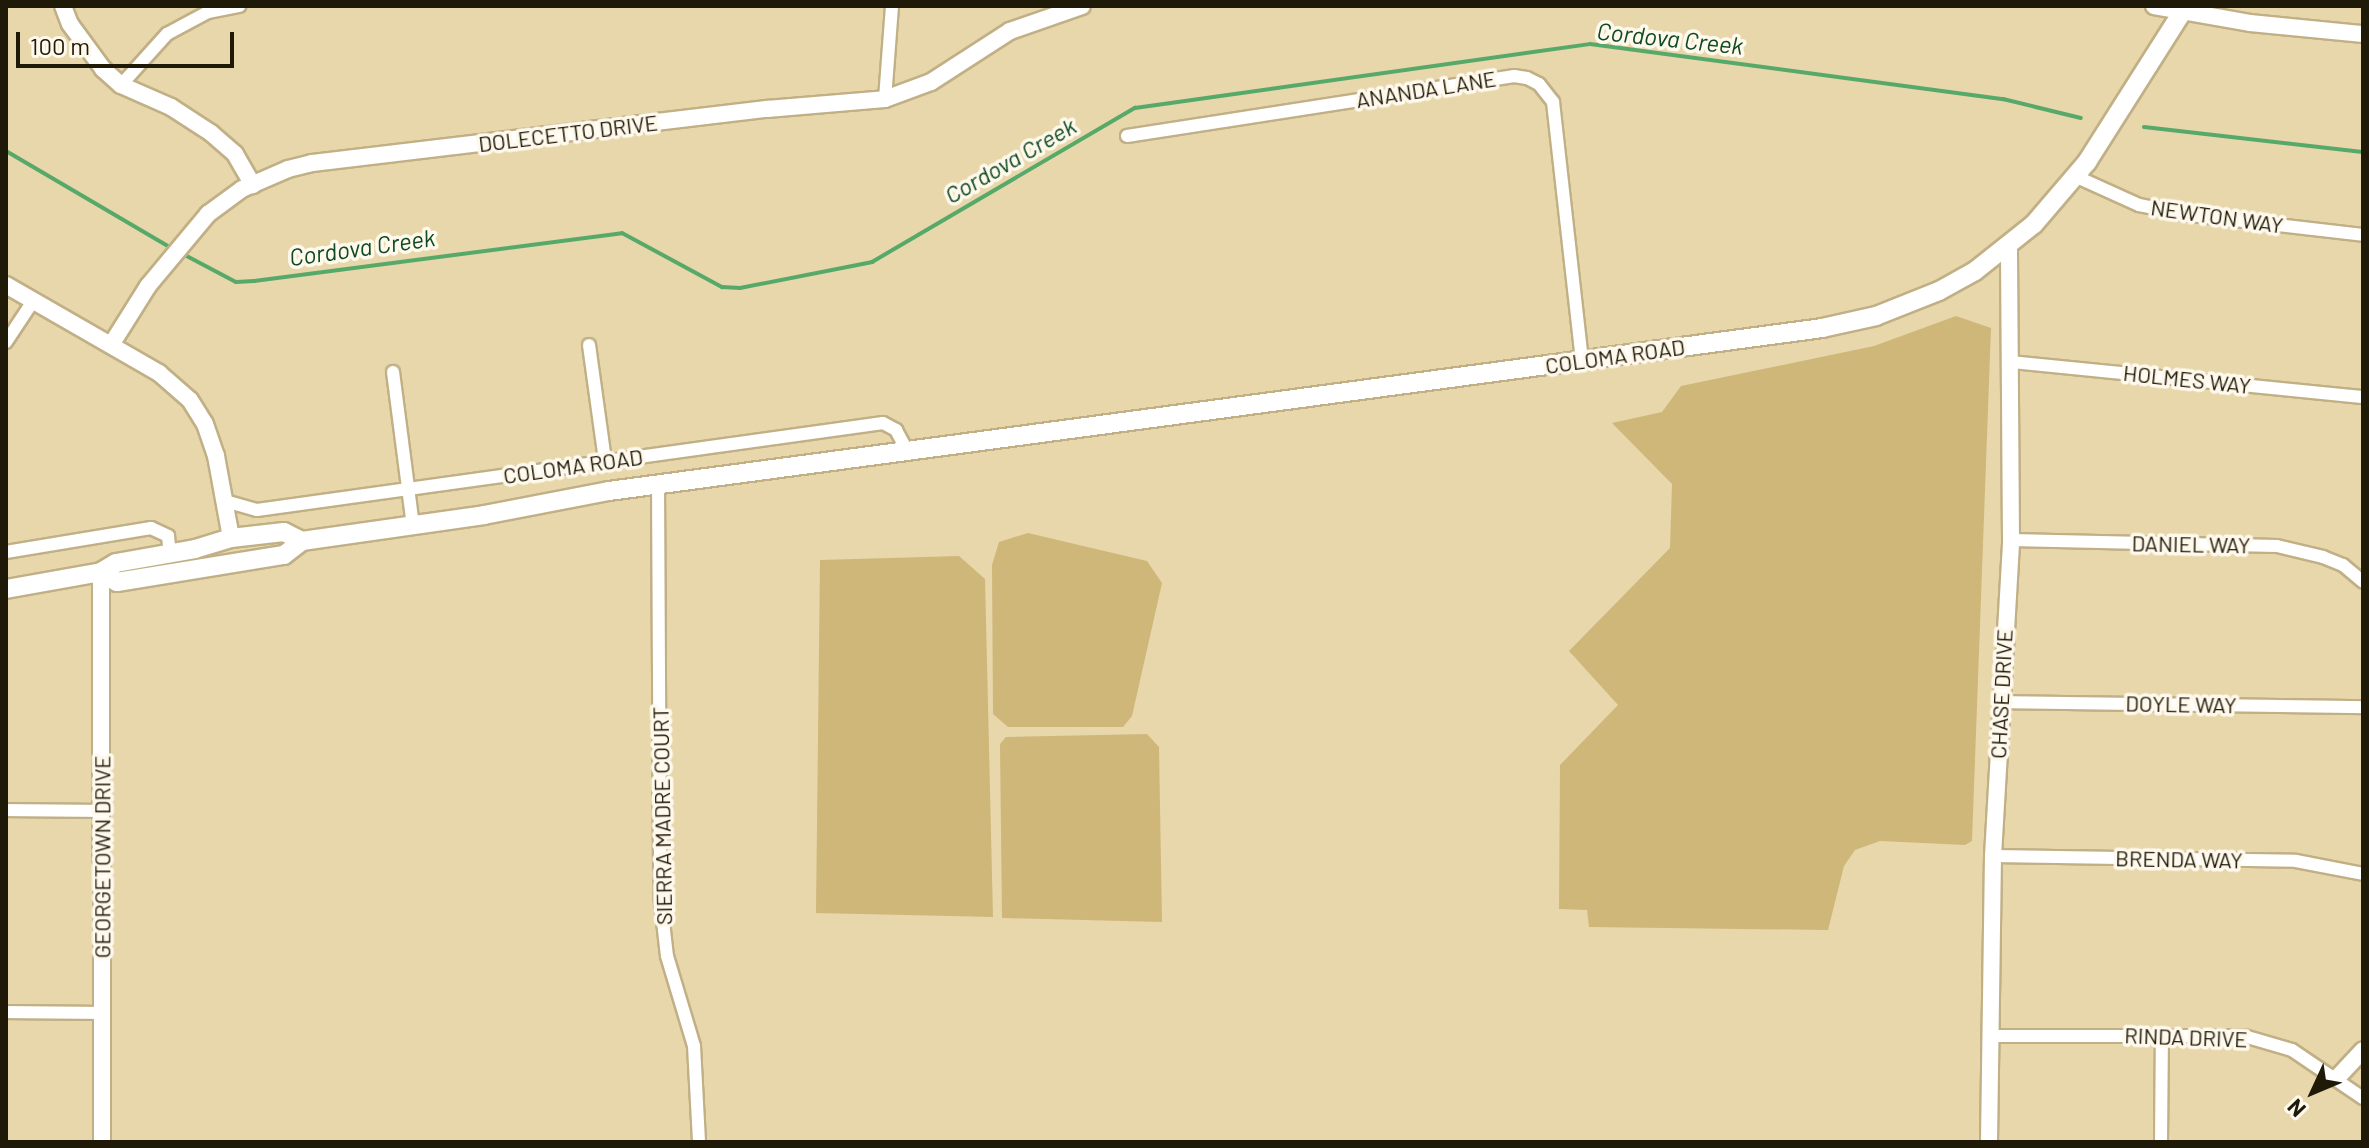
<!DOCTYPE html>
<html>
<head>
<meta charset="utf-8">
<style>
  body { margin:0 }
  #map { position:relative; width:2369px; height:1148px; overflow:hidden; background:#e8d7ab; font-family:Barlow,sans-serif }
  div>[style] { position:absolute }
  .green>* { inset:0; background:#ceb779 }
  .stream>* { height:4px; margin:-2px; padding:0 2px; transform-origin:2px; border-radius:2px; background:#57a96a }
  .roads { filter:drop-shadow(2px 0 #c1b086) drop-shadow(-2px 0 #c1b086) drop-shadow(0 2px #c1b086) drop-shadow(0 -2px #c1b086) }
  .minor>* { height:12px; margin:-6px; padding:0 6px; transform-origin:6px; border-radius:6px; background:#fff }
  .tertiary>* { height:16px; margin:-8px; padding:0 8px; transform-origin:8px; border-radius:8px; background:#fff }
  .secondary>* { height:18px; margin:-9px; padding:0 9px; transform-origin:9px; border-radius:9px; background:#fff }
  span { translate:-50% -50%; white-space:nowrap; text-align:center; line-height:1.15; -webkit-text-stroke:7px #fef9ec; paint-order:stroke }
  .street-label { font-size:22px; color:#1f1908 }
  .water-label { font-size:24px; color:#0d4a21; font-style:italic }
  .frame { position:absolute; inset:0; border:8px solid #1f1908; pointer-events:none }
  .north { position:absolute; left:2273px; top:1052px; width:80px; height:80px; -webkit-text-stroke:6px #fef9ec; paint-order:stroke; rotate:226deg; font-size:22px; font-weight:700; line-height:32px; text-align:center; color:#1f1908 }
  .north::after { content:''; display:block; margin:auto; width:28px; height:36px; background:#1f1908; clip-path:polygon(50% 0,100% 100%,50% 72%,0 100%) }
  .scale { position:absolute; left:16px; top:32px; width:218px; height:36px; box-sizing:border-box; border:4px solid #1f1908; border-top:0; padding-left:10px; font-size:24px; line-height:28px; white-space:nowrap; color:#1f1908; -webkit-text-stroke:6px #fef9ec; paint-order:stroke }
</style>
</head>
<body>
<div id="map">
  <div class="green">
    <div style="clip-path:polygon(1956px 316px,1991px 328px,1972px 841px,1965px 845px,1880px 841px,1855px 850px,1844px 866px,1828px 930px,1589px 927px,1587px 910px,1559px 909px,1560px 765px,1618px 705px,1569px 651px,1670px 548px,1672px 484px,1612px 423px,1662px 412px,1681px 386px,1874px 346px)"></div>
    <div style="clip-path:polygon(1028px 533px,1147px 561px,1162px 583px,1132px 716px,1123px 727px,1008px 727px,993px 714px,992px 565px,999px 542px)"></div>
    <div style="clip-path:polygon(959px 556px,985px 579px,993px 917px,816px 913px,820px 560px)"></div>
    <div style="clip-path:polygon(1147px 734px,1159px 747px,1162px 922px,1002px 918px,1000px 744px,1006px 737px)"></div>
  </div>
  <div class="stream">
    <div style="left:2144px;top:127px;width:220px;rotate:6.5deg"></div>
    <div style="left:6px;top:151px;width:194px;rotate:30.4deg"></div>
    <div style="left:181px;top:253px;width:62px;rotate:27.8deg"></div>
    <div style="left:236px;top:282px;width:18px;rotate:-3deg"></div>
    <div style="left:254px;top:281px;width:371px;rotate:-7.4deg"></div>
    <div style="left:622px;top:233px;width:114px;rotate:28.4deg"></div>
    <div style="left:722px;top:287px;width:18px;rotate:3deg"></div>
    <div style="left:740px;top:288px;width:135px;rotate:-11.1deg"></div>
    <div style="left:872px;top:262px;width:305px;rotate:-30.4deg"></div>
    <div style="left:1135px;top:108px;width:459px;rotate:-8deg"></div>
    <div style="left:1590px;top:44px;width:417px;rotate:7.6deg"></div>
    <div style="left:2003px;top:99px;width:80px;rotate:13.7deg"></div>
  </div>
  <div class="roads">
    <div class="minor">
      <div style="left:121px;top:85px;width:69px;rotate:-48deg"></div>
      <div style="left:167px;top:34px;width:47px;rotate:-28.2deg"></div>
      <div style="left:208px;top:12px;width:32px;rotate:-11deg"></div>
      <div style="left:885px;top:99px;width:93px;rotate:-85.7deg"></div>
      <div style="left:1127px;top:136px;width:392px;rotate:-8.8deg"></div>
      <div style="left:1514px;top:76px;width:13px;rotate:9deg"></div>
      <div style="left:1527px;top:78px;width:13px;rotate:27deg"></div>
      <div style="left:1539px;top:84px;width:23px;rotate:52deg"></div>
      <div style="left:1553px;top:102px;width:261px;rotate:83.6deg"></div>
      <div style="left:2077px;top:177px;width:68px;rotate:24.3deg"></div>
      <div style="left:2139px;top:205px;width:53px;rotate:10.9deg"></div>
      <div style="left:2191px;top:215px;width:173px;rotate:6.6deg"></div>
      <div style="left:6px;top:342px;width:49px;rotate:-56.6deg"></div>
      <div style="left:589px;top:345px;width:117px;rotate:82.1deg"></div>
      <div style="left:2011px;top:362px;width:354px;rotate:5.7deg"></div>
      <div style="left:393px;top:372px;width:154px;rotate:82.6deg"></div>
      <div style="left:658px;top:484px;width:411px;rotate:89.7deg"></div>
      <div style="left:660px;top:895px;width:61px;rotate:83.5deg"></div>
      <div style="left:667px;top:956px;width:94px;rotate:73.3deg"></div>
      <div style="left:694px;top:1046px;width:96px;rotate:87deg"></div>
      <div style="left:225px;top:501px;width:33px;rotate:16deg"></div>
      <div style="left:257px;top:510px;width:632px;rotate:-7.91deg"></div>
      <div style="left:883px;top:423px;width:15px;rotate:28deg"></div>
      <div style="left:896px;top:430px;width:24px;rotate:62deg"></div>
      <div style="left:2011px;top:540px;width:266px;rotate:1.3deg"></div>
      <div style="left:2277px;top:546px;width:47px;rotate:13.4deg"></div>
      <div style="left:2323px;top:557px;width:22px;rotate:22deg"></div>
      <div style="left:2343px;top:565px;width:26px;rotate:40deg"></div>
      <div style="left:6px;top:552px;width:147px;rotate:-9.4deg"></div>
      <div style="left:151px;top:528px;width:19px;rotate:25deg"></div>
      <div style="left:168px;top:536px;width:18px;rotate:84deg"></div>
      <div style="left:2000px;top:702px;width:363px;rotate:0.8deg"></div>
      <div style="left:6px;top:810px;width:96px;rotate:0.6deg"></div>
      <div style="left:1993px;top:856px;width:303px;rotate:0.9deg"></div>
      <div style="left:2296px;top:861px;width:68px;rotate:11deg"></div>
      <div style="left:6px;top:1012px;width:96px;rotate:0.6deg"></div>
      <div style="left:1992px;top:1036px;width:252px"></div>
      <div style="left:2244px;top:1036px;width:50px;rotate:16.3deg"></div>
      <div style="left:2292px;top:1050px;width:86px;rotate:34.1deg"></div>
      <div style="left:2161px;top:1142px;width:107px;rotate:-89.5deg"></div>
    </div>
    <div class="tertiary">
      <div style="left:63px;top:6px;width:19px;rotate:69deg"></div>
      <div style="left:70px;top:24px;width:56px;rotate:53.7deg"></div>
      <div style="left:103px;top:69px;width:24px;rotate:42deg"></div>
      <div style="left:121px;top:85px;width:55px;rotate:23.7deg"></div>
      <div style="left:171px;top:107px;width:48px;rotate:33deg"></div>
      <div style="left:211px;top:133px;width:32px;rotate:41deg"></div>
      <div style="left:235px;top:154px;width:36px;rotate:60deg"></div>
      <div style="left:2154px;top:6px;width:97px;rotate:10deg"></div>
      <div style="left:2250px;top:23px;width:114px;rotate:5.6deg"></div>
      <div style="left:6px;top:285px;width:177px;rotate:29.9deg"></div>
      <div style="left:159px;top:373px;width:41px;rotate:41.1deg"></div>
      <div style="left:190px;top:400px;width:28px;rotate:58deg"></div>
      <div style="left:205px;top:424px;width:34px;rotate:71deg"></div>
      <div style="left:216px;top:456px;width:83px;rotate:79.6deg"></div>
      <div style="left:111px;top:345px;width:70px;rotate:-57.9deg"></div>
      <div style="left:148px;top:286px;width:94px;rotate:-50.2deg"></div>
      <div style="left:208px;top:214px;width:42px;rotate:-36.3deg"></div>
      <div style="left:242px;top:189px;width:50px;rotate:-23.5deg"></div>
      <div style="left:288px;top:169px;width:25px;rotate:-14deg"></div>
      <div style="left:312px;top:163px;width:458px;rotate:-6.8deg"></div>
      <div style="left:767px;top:109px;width:118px;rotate:-4.8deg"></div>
      <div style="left:885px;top:99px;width:49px;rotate:-20.3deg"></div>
      <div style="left:931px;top:82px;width:94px;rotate:-32.8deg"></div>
      <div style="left:1010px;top:31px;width:76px;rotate:-19.1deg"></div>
      <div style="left:101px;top:572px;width:570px;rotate:89.9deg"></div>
      <div style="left:2337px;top:1078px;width:38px;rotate:-47deg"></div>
      <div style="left:1989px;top:1142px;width:286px;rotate:-89.2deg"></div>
      <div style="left:1993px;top:856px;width:317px;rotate:-86.7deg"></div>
      <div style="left:2011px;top:540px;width:293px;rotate:-90.4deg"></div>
    </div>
    <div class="secondary">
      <div style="left:101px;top:572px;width:19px;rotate:32deg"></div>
      <div style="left:117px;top:582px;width:169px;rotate:-9.2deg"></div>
      <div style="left:284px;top:555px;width:23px;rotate:-38deg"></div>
      <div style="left:302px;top:541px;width:184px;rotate:-8.1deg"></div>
      <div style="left:484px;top:515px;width:127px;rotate:-10.9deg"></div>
      <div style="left:609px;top:491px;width:1224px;rotate:-7.65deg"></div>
      <div style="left:1822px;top:328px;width:55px;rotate:-12.5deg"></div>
      <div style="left:1876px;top:316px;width:68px;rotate:-21.6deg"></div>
      <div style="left:1939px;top:291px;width:41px;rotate:-29.1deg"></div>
      <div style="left:1975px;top:271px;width:75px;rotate:-38.5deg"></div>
      <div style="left:2034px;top:224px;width:82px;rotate:-49.5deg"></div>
      <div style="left:2087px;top:162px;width:185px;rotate:-57.6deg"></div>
      <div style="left:6px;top:589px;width:97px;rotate:-10.1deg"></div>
      <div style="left:101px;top:572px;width:17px;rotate:-31deg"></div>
      <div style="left:116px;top:563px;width:80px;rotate:-10deg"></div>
      <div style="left:195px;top:549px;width:38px;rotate:-17deg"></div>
      <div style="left:231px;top:538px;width:53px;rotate:-6.5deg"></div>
      <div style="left:284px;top:532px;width:20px;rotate:27deg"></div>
    </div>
  </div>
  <div class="street-label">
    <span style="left:1426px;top:89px;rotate:-9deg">ANANDA LANE</span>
    <span style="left:568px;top:133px;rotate:-7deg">DOLECETTO DRIVE</span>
    <span style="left:2217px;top:216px;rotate:8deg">NEWTON WAY</span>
    <span style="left:1615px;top:356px;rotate:-8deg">COLOMA ROAD</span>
    <span style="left:2187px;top:379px;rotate:6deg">HOLMES WAY</span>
    <span style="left:573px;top:466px;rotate:-8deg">COLOMA ROAD</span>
    <span style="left:2191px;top:544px;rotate:1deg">DANIEL WAY</span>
    <span style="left:2001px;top:694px;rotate:-87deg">CHASE DRIVE</span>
    <span style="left:2181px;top:704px;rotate:1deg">DOYLE WAY</span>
    <span style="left:662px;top:816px;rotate:-91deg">SIERRA MADRE COURT</span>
    <span style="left:102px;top:857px;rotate:-90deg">GEORGETOWN DRIVE</span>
    <span style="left:2179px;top:859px;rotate:1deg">BRENDA WAY</span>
    <span style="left:2186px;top:1037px;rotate:2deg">RINDA DRIVE</span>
  </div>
  <div class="water-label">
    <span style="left:1670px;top:38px;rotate:6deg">Cordova Creek</span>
    <span style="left:1010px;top:160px;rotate:-30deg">Cordova Creek</span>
    <span style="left:362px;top:247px;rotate:-8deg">Cordova Creek</span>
  </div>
  <div class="frame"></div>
  <div class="north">N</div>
  <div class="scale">100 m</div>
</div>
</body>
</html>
